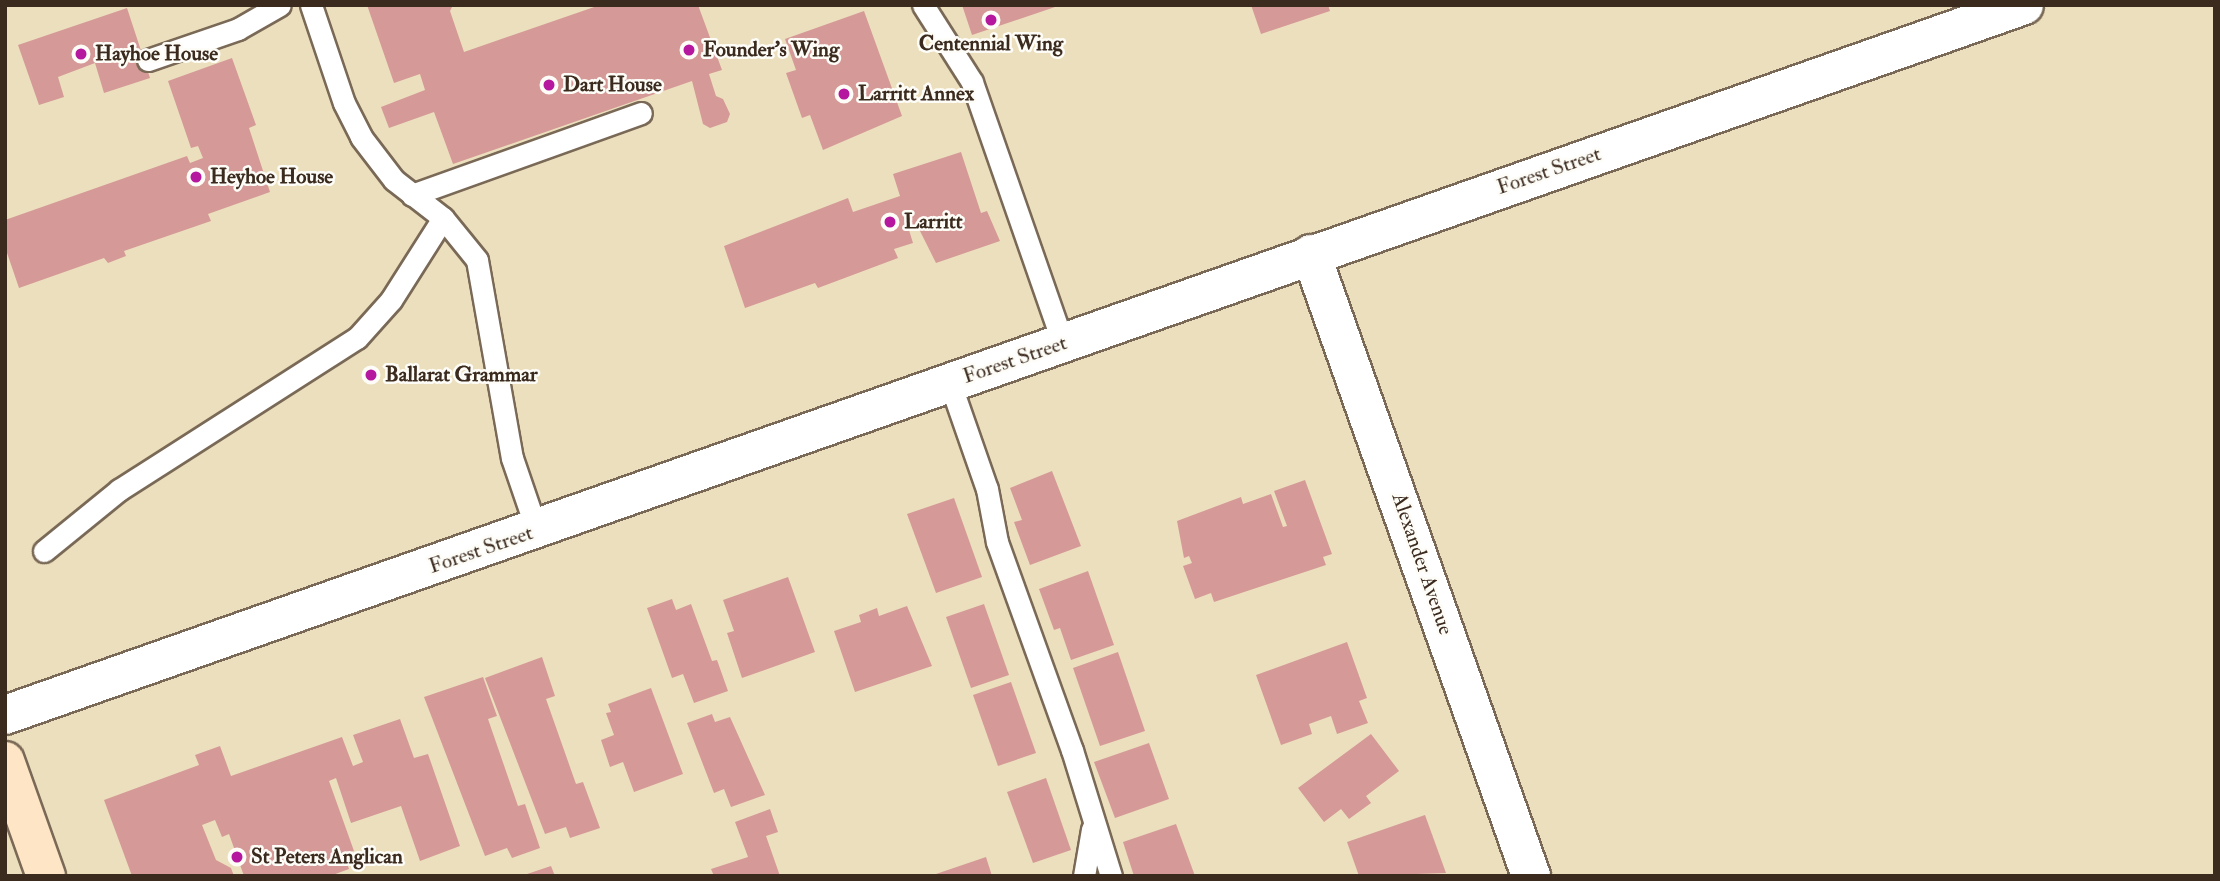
<!DOCTYPE html>
<html>
<head>
<meta charset="utf-8">
<style>
  body { margin:0 }
  #map { position:relative; width:2220px; height:881px; overflow:hidden; background:#ecdfbd; font-family:"IM FELL Double Pica",serif }
  div>[style] { position:absolute }
  .building>* { inset:0; background:#d59a98 }
  .roads { filter:drop-shadow(2px 0 #796956) drop-shadow(-2px 0 #796956) drop-shadow(0 2px #796956) drop-shadow(0 -2px #796956) }
  .service>* { height:21px; margin:-10.5px; padding:0 10.5px; transform-origin:10.5px; border-radius:10.5px; background:#fff }
  .minor>* { height:38px; margin:-19px; padding:0 19px; transform-origin:19px; border-radius:19px; background:#fff }
  .tertiary>* { height:38px; margin:-19px; padding:0 19px; transform-origin:19px; border-radius:19px; background:#fff }
  .secondary>* { height:38px; margin:-19px; padding:0 19px; transform-origin:19px; border-radius:19px; background:#fde5c5 }
  .dots>* { width:19px; height:19px; translate:-50% -50%; box-sizing:border-box; border:4px solid #fdfcf7; border-radius:50% }
  span { translate:-50% -50%; white-space:nowrap; text-align:center; line-height:1.15; -webkit-text-stroke:5px #fdfcf7; paint-order:stroke }
  .poi-label { font-size:21px; color:#3b2a1e; font-weight:700 }
  .left { translate:0 -50%; text-align:left }
  .street-label { font-size:21px; color:#3b2a1e }
  .frame { position:absolute; inset:0; border:7px solid #3b2a1e; pointer-events:none }
</style>
</head>
<body>
<div id="map">
  <div class="building">
    <div style="clip-path:polygon(367px 5px,453px 5px,450px 11px,464px 52px,600px 5px,698px 5px,722px 70px,709px 74px,716px 96px,723px 99px,730px 114px,727px 122px,710px 128px,703px 124px,692px 81px,453px 164px,434px 112px,389px 128px,381px 107px,425px 90px,420px 74px,394px 83px)"></div>
    <div style="clip-path:polygon(962px 5px,1058px 5px,1058px 6px,972px 35px)"></div>
    <div style="clip-path:polygon(1251px 5px,1328px 5px,1330px 11px,1261px 34px)"></div>
    <div style="clip-path:polygon(127px 8px,150px 78px,104px 93px,95px 63px,58px 77px,64px 97px,39px 105px,18px 45px)"></div>
    <div style="clip-path:polygon(864px 11px,902px 116px,823px 150px,810px 115px,802px 118px,786px 73px,796px 70px,785px 39px)"></div>
    <div style="clip-path:polygon(232px 58px,256px 125px,249px 128px,270px 192px,208px 214px,211px 221px,124px 251px,126px 256px,108px 263px,104px 258px,19px 288px,5px 247px,5px 220px,187px 156px,190px 163px,203px 158px,198px 146px,191px 148px,168px 81px)"></div>
    <div style="clip-path:polygon(961px 152px,981px 213px,987px 211px,1000px 241px,936px 263px,918px 227px,909px 230px,913px 243px,894px 249px,898px 258px,818px 288px,815px 283px,745px 308px,724px 246px,848px 198px,853px 212px,900px 196px,893px 174px)"></div>
    <div style="clip-path:polygon(1052px 471px,1081px 546px,1030px 565px,1014px 522px,1022px 520px,1010px 488px)"></div>
    <div style="clip-path:polygon(1305px 480px,1332px 554px,1323px 557px,1326px 565px,1214px 602px,1211px 593px,1195px 599px,1183px 566px,1192px 563px,1189px 556px,1184px 558px,1177px 521px,1241px 497px,1243px 504px,1271px 494px,1283px 527px,1287px 526px,1274px 491px)"></div>
    <div style="clip-path:polygon(954px 498px,982px 577px,936px 593px,907px 514px)"></div>
    <div style="clip-path:polygon(1088px 571px,1114px 645px,1071px 660px,1060px 628px,1054px 630px,1039px 589px)"></div>
    <div style="clip-path:polygon(788px 577px,815px 652px,742px 678px,727px 633px,734px 631px,723px 600px)"></div>
    <div style="clip-path:polygon(672px 599px,676px 610px,691px 604px,712px 661px,717px 660px,728px 691px,694px 703px,683px 674px,672px 678px,647px 608px)"></div>
    <div style="clip-path:polygon(984px 604px,1009px 675px,971px 688px,946px 617px)"></div>
    <div style="clip-path:polygon(907px 606px,932px 666px,855px 692px,834px 631px,861px 622px,859px 615px,877px 608px,879px 616px)"></div>
    <div style="clip-path:polygon(1347px 642px,1367px 698px,1359px 701px,1368px 723px,1337px 734px,1331px 716px,1309px 724px,1312px 734px,1281px 745px,1256px 675px)"></div>
    <div style="clip-path:polygon(1118px 652px,1145px 731px,1100px 746px,1073px 668px)"></div>
    <div style="clip-path:polygon(542px 657px,555px 696px,546px 699px,576px 784px,583px 782px,600px 828px,570px 838px,566px 827px,545px 834px,485px 678px)"></div>
    <div style="clip-path:polygon(483px 677px,497px 716px,488px 719px,518px 806px,525px 804px,540px 848px,512px 858px,507px 848px,485px 856px,424px 697px)"></div>
    <div style="clip-path:polygon(1011px 682px,1036px 753px,998px 766px,973px 695px)"></div>
    <div style="clip-path:polygon(651px 688px,683px 774px,634px 792px,623px 762px,610px 767px,601px 740px,614px 735px,606px 713px,611px 712px,608px 704px)"></div>
    <div style="clip-path:polygon(712px 714px,715px 722px,730px 717px,765px 795px,731px 807px,724px 789px,714px 793px,687px 723px)"></div>
    <div style="clip-path:polygon(400px 719px,414px 758px,428px 754px,460px 846px,420px 861px,401px 806px,351px 823px,336px 778px,329px 781px,354px 851px,344px 855px,349px 869px,330px 876px,244px 876px,229px 834px,222px 837px,215px 820px,202px 825px,216px 860px,231px 868px,234px 876px,132px 876px,104px 800px,199px 765px,195px 755px,220px 746px,231px 776px,342px 737px,353px 766px,363px 762px,353px 735px)"></div>
    <div style="clip-path:polygon(1371px 734px,1399px 771px,1366px 796px,1371px 803px,1349px 819px,1341px 809px,1324px 822px,1298px 788px)"></div>
    <div style="clip-path:polygon(1149px 743px,1169px 799px,1115px 818px,1094px 762px)"></div>
    <div style="clip-path:polygon(1046px 778px,1071px 850px,1033px 863px,1007px 792px)"></div>
    <div style="clip-path:polygon(770px 809px,778px 832px,766px 836px,780px 876px,714px 876px,711px 869px,748px 857px,735px 822px)"></div>
    <div style="clip-path:polygon(1425px 815px,1446px 873px,1359px 876px,1347px 842px)"></div>
    <div style="clip-path:polygon(1176px 824px,1195px 876px,1134px 876px,1123px 842px)"></div>
    <div style="clip-path:polygon(986px 857px,992px 876px,933px 876px,933px 875px)"></div>
    <div style="clip-path:polygon(551px 866px,555px 876px,524px 876px,524px 875px)"></div>
  </div>
  <div class="roads">
    <div class="service">
      <div style="left:311px;top:5px;width:103px;rotate:71.4deg"></div>
      <div style="left:344px;top:103px;width:38px;rotate:63deg"></div>
      <div style="left:361px;top:137px;width:54px;rotate:52.5deg"></div>
      <div style="left:394px;top:180px;width:62px;rotate:37.8deg"></div>
      <div style="left:443px;top:218px;width:54px;rotate:51deg"></div>
      <div style="left:477px;top:260px;width:201px;rotate:80deg"></div>
      <div style="left:512px;top:458px;width:77px;rotate:71.1deg"></div>
      <div style="left:923px;top:5px;width:91px;rotate:57.5deg"></div>
      <div style="left:972px;top:82px;width:276px;rotate:70.8deg"></div>
      <div style="left:148px;top:60px;width:95px;rotate:-19deg"></div>
      <div style="left:238px;top:29px;width:48px;rotate:-29.7deg"></div>
      <div style="left:412px;top:195px;width:243px;rotate:-19.7deg"></div>
      <div style="left:950px;top:383px;width:112px;rotate:70.8deg"></div>
      <div style="left:987px;top:489px;width:54px;rotate:79.3deg"></div>
      <div style="left:997px;top:542px;width:221px;rotate:70.2deg"></div>
      <div style="left:1072px;top:750px;width:132px;rotate:72.8deg"></div>
      <div style="left:44px;top:551px;width:97px;rotate:-39.1deg"></div>
      <div style="left:119px;top:490px;width:282px;rotate:-32.6deg"></div>
      <div style="left:357px;top:338px;width:51px;rotate:-48.2deg"></div>
      <div style="left:391px;top:300px;width:97px;rotate:-57.6deg"></div>
      <div style="left:1084px;top:876px;width:48px;rotate:-80.3deg"></div>
    </div>
    <div class="minor">
      <div style="left:1311px;top:254px;width:660px;rotate:70.52deg"></div>
    </div>
    <div class="tertiary">
      <div style="left:5px;top:715px;width:2140px;rotate:-19.37deg"></div>
    </div>
    <div class="secondary">
      <div style="left:5px;top:761px;width:122px;rotate:70.4deg"></div>
    </div>
  </div>
  <div class="dots">
    <div style="left:991px;top:20px;background:#b5179e"></div>
    <div style="left:689px;top:50px;background:#b5179e"></div>
    <div style="left:81px;top:54px;background:#b5179e"></div>
    <div style="left:549px;top:85px;background:#b5179e"></div>
    <div style="left:844px;top:94px;background:#b5179e"></div>
    <div style="left:196px;top:177px;background:#b5179e"></div>
    <div style="left:890px;top:222px;background:#b5179e"></div>
    <div style="left:371px;top:375px;background:#b5179e"></div>
    <div style="left:237px;top:857px;background:#b5179e"></div>
  </div>
  <div class="poi-label">
    <span style="left:991px;top:44px">Centennial Wing</span>
    <span class="left" style="left:703px;top:50px">Founder's Wing</span>
    <span class="left" style="left:95px;top:54px">Hayhoe House</span>
    <span class="left" style="left:563px;top:85px">Dart House</span>
    <span class="left" style="left:858px;top:94px">Larritt Annex</span>
    <span class="left" style="left:210px;top:177px">Heyhoe House</span>
    <span class="left" style="left:904px;top:222px">Larritt</span>
    <span class="left" style="left:385px;top:375px">Ballarat Grammar</span>
    <span class="left" style="left:251px;top:857px">St Peters Anglican</span>
  </div>
  <div class="street-label">
    <span style="left:1549px;top:171px;rotate:-19deg">Forest Street</span>
    <span style="left:1015px;top:360px;rotate:-19deg">Forest Street</span>
    <span style="left:481px;top:550px;rotate:-19deg">Forest Street</span>
    <span style="left:1422px;top:564px;rotate:71deg">Alexander Avenue</span>
  </div>
  <div class="frame"></div>
</div>
</body>
</html>
